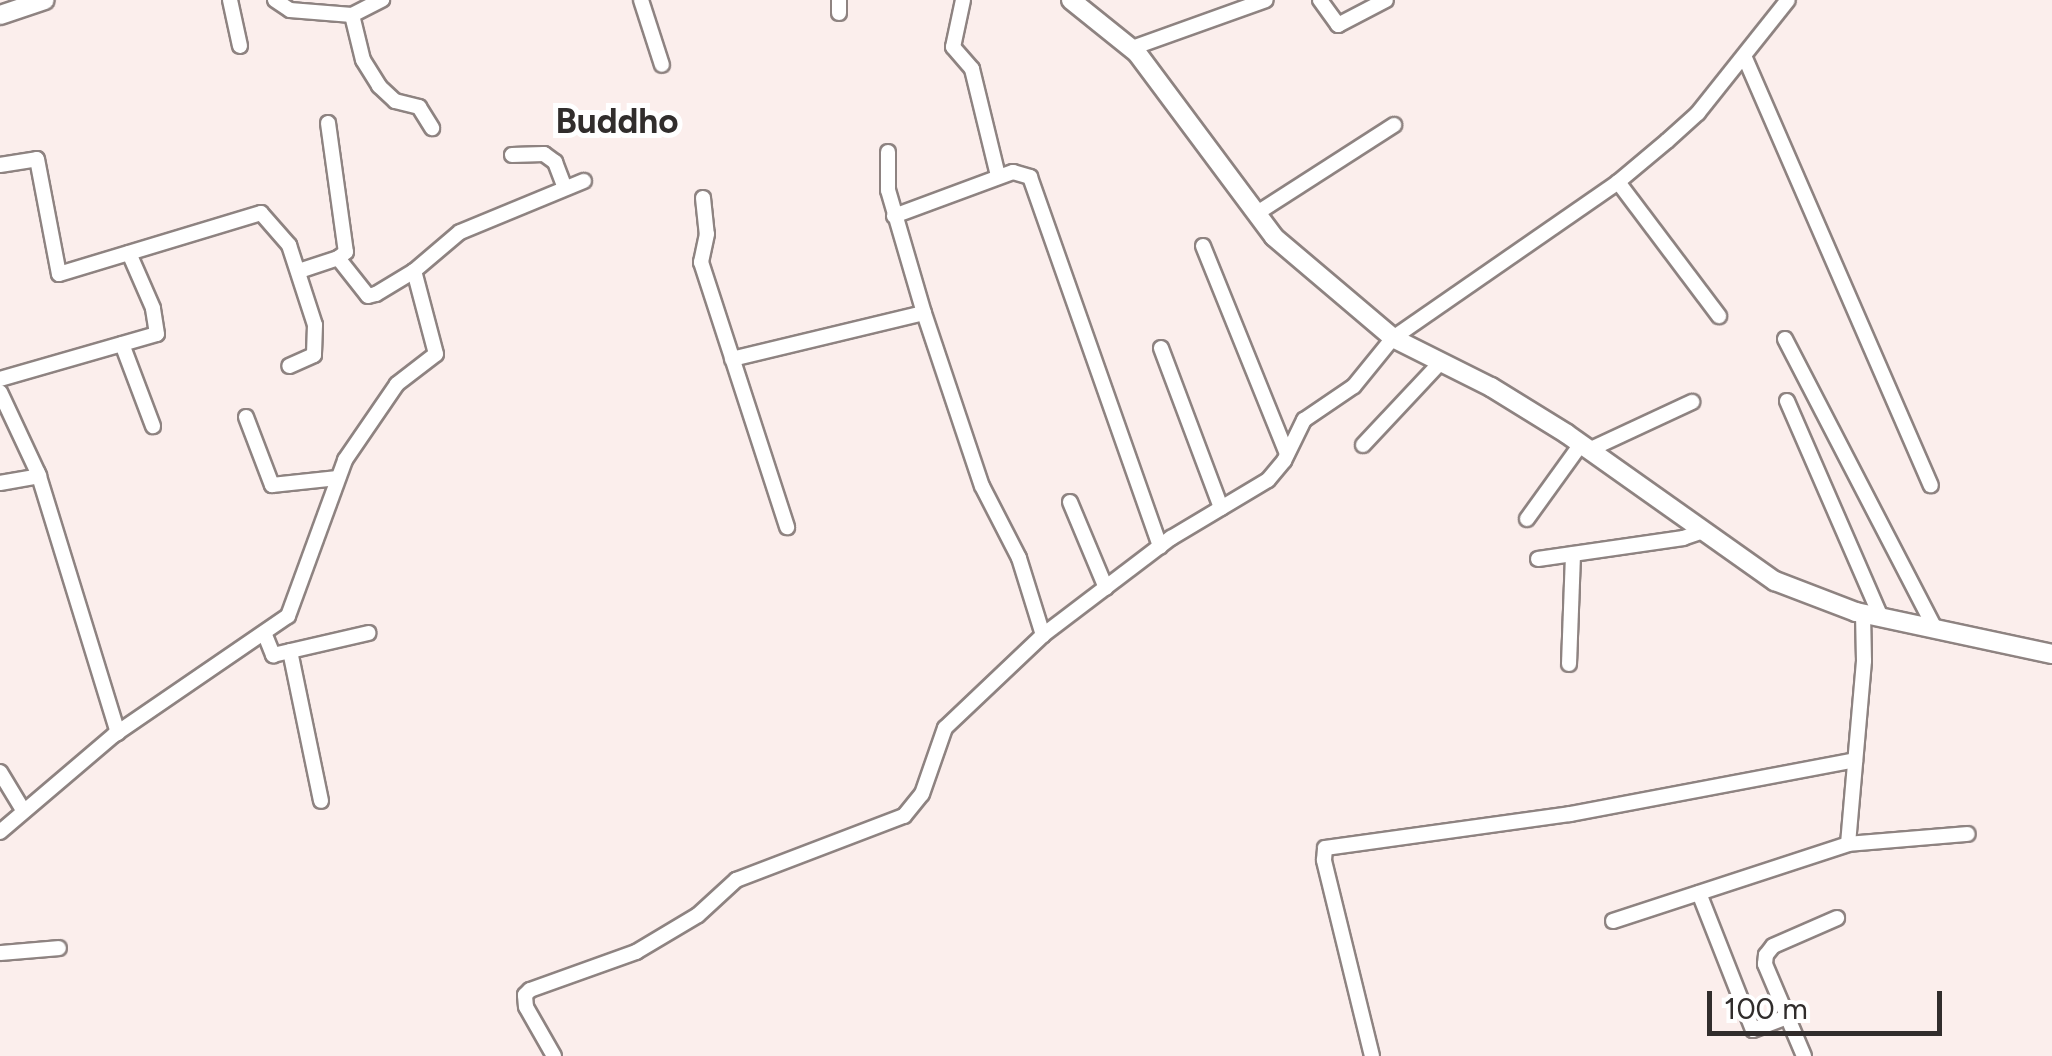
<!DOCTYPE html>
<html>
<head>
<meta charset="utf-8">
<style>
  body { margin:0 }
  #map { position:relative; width:2052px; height:1056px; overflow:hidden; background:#fbeeec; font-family:Figtree,sans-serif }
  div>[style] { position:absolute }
  .roads { filter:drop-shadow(2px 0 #8e8381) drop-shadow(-2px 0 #8e8381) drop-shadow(0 2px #8e8381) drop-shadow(0 -2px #8e8381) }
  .minor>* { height:14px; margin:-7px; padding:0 7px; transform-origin:7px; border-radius:7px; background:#fff }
  .tertiary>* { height:18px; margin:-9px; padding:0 9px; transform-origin:9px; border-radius:9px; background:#fff }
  span { translate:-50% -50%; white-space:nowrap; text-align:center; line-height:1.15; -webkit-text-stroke:10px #fff; paint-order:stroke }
  .quarter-label { font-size:35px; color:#312d2c; font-weight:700 }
  .scale { position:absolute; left:1707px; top:991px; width:235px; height:45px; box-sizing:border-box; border:5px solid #312d2c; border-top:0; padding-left:12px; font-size:30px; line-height:35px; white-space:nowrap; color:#312d2c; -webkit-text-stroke:8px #fff; paint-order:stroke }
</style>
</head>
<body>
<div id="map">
  <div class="roads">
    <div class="minor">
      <div style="left:230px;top:0;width:47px;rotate:77.7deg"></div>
      <div style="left:275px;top:0;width:18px;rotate:34deg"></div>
      <div style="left:290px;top:10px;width:62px;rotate:4.6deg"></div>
      <div style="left:352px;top:15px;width:34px;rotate:-27deg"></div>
      <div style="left:641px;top:0;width:68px;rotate:72.1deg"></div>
      <div style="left:963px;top:0;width:48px;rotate:102deg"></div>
      <div style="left:953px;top:47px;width:29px;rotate:49deg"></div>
      <div style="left:972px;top:69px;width:110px;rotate:76.3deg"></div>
      <div style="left:1320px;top:0;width:31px;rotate:54deg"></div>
      <div style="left:1338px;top:25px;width:54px;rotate:-27.5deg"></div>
      <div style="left:839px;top:13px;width:13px;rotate:-90deg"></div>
      <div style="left:352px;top:15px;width:46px;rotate:76.3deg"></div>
      <div style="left:363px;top:60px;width:31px;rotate:58deg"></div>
      <div style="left:379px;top:86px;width:22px;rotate:43deg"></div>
      <div style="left:395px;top:101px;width:25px;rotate:14deg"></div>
      <div style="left:419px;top:107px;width:25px;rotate:58deg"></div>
      <div style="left:1132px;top:48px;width:142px;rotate:-19.7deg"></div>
      <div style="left:1745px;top:58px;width:466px;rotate:66.5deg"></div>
      <div style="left:328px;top:123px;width:130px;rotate:82.1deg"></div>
      <div style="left:346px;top:252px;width:10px;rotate:143deg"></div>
      <div style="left:888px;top:152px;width:38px;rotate:90deg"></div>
      <div style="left:888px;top:190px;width:128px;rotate:73.7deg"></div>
      <div style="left:924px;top:313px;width:182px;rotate:71.5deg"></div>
      <div style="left:982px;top:486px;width:81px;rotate:62.8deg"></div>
      <div style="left:1019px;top:558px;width:81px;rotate:72.7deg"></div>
      <div style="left:512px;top:155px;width:32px;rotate:-2deg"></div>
      <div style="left:544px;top:154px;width:14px;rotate:36deg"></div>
      <div style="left:555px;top:162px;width:28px;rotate:69deg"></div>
      <div style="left:0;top:165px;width:37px;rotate:-9deg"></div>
      <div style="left:37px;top:159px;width:117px;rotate:79.2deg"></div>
      <div style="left:59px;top:274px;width:211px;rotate:-16.8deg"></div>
      <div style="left:261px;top:213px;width:43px;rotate:48.8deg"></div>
      <div style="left:289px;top:245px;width:84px;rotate:72deg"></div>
      <div style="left:315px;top:325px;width:30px;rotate:92deg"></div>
      <div style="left:314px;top:355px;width:27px;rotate:156deg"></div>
      <div style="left:1618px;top:182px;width:168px;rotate:53deg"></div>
      <div style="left:703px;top:198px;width:36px;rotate:84deg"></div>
      <div style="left:707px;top:234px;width:29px;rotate:102deg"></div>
      <div style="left:701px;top:262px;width:279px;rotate:72deg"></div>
      <div style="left:1257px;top:213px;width:163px;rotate:-32.7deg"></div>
      <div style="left:894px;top:216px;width:127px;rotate:-20.3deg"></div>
      <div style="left:1013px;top:172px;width:18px;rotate:16deg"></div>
      <div style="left:1030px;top:177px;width:392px;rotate:70.6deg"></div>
      <div style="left:1203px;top:246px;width:224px;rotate:68deg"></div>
      <div style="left:299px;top:271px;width:41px;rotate:-18.4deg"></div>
      <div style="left:338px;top:258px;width:48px;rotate:51.7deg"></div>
      <div style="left:368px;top:296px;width:8px;rotate:-14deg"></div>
      <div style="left:376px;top:294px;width:44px;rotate:-31.2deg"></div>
      <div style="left:414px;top:271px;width:60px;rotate:-40.3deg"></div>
      <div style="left:460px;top:232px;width:134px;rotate:-22.4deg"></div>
      <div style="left:1785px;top:339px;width:326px;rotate:62.6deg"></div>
      <div style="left:122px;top:344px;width:88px;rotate:69.3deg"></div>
      <div style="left:1161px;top:348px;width:171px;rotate:69.4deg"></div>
      <div style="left:732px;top:359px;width:197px;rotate:-13.5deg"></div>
      <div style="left:0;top:379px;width:163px;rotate:-16deg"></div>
      <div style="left:157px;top:334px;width:26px;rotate:-99deg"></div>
      <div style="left:153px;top:308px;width:60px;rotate:-113.6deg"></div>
      <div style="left:0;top:392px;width:89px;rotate:64.9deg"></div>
      <div style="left:38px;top:473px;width:272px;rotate:72.9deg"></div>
      <div style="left:1787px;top:401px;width:236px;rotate:66.5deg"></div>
      <div style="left:246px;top:417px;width:73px;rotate:69.1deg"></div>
      <div style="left:272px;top:485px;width:66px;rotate:-6.1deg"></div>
      <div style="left:1363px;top:445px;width:114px;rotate:-46.8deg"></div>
      <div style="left:1589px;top:450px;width:114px;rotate:-25deg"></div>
      <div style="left:0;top:483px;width:40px;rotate:-10deg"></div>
      <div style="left:1070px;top:502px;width:93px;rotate:67.3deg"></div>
      <div style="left:1527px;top:519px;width:92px;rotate:-54.2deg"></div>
      <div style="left:1538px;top:559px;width:147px;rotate:-8.2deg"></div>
      <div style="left:1683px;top:538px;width:21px;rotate:-19deg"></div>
      <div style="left:265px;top:635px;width:22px;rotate:68deg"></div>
      <div style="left:273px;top:655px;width:98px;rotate:-13deg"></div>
      <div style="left:290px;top:651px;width:153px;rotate:78.3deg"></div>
      <div style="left:1569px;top:664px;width:110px;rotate:-87.9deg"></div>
      <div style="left:0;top:772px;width:44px;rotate:58.8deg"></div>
      <div style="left:0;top:832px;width:150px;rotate:-40.4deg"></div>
      <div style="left:114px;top:735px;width:211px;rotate:-34.4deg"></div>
      <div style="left:288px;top:616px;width:166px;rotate:-69.9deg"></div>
      <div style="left:345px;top:460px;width:92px;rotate:-55.6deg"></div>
      <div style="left:397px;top:384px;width:49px;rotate:-37.6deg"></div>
      <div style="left:436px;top:354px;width:86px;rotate:-104.8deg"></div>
      <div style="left:1848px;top:844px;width:184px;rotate:-85deg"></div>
      <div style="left:1864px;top:661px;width:48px;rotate:-91.2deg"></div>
      <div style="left:1699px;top:893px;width:147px;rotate:68.5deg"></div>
      <div style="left:1753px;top:1030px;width:36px;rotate:-21deg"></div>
      <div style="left:1613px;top:921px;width:247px;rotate:-18.1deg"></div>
      <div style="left:1848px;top:844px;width:120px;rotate:-4.8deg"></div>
      <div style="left:0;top:953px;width:59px;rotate:-4.8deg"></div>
      <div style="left:554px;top:1056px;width:56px;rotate:-119.7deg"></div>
      <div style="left:526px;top:1007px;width:12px;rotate:-95deg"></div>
      <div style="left:525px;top:995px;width:7px;rotate:-45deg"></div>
      <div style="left:530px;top:990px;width:113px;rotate:-19.7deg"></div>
      <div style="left:636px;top:952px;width:72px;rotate:-30.8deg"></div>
      <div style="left:698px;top:915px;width:52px;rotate:-42.6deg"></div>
      <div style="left:736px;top:880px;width:180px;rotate:-20.9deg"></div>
      <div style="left:904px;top:816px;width:28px;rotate:-51deg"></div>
      <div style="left:922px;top:794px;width:70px;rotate:-70.8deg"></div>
      <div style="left:945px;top:728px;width:135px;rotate:-43.5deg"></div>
      <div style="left:1043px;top:635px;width:161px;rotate:-37.2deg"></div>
      <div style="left:1171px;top:538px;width:113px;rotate:-30.9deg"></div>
      <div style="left:1268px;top:480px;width:25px;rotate:-50deg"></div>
      <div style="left:1284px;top:461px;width:46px;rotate:-64deg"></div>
      <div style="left:1304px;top:420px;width:60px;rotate:-34.2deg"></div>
      <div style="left:1354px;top:386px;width:62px;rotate:-50.9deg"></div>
      <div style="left:1393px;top:338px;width:274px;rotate:-34.7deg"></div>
      <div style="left:1618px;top:182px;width:64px;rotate:-39.9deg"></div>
      <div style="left:1667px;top:141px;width:42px;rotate:-42.1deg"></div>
      <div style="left:1698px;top:113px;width:144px;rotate:-51.5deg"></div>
      <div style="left:1372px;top:1056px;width:202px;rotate:-103.8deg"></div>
      <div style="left:1324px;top:860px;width:12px;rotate:-85deg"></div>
      <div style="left:1325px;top:848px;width:247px;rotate:-7.9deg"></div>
      <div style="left:1570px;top:814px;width:290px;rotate:-10.7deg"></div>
      <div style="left:1804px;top:1056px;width:100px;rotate:-113deg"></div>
      <div style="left:1765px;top:964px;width:9px;rotate:-84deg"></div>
      <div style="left:1766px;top:955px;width:11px;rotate:-52deg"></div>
      <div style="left:1773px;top:946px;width:70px;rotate:-23.6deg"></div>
    </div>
    <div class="tertiary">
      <div style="left:1071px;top:0;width:85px;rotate:38.8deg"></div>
      <div style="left:1137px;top:53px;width:229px;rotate:53.3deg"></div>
      <div style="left:1274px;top:237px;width:156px;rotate:40.3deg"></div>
      <div style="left:1393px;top:338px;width:110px;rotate:26.6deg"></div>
      <div style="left:1491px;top:387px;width:89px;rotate:31.7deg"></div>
      <div style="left:1567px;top:434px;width:255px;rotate:35.3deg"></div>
      <div style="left:1775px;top:581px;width:87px;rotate:20.9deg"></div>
      <div style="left:1856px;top:612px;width:200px;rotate:12.1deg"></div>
      <div style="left:0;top:15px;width:47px;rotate:-18.4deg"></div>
    </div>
  </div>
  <div class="quarter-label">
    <span style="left:617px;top:121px">Buddho</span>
  </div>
  <div class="scale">100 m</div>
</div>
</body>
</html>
